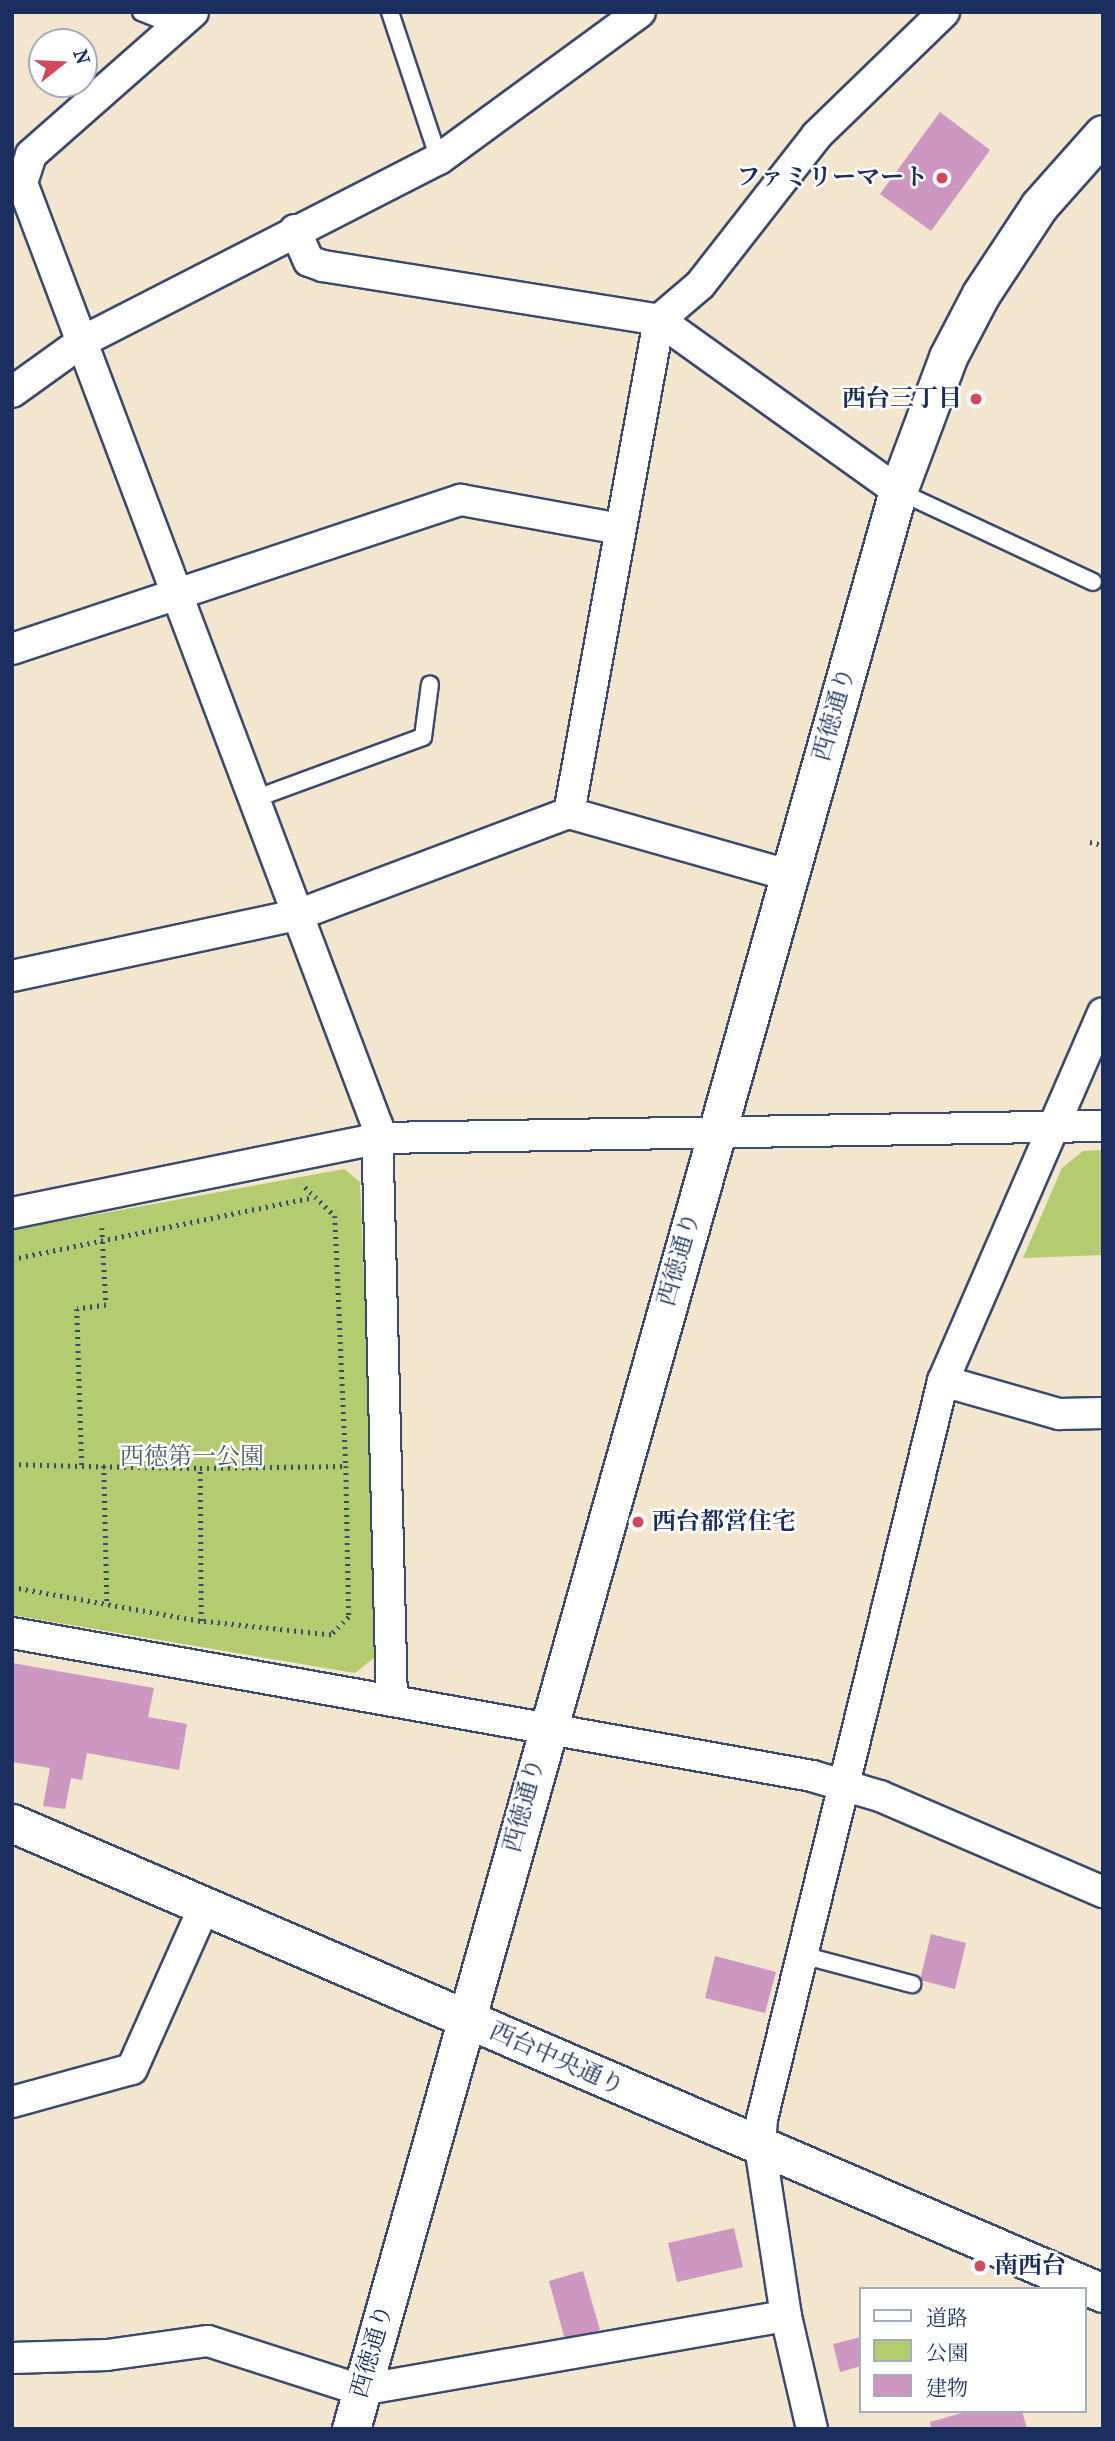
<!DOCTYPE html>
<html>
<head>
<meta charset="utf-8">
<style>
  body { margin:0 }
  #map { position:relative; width:1115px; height:2441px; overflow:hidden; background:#f2e6ce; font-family:"IM FELL French Canon","Noto Serif JP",serif }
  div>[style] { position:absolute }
  .green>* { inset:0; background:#b5cb6f }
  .building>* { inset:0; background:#cc97c1 }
  .path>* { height:4.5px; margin-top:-2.25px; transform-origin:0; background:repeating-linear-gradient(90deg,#3b4a6f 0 2px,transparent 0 7px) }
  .roads { filter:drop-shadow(2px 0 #3b4a6f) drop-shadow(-2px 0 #3b4a6f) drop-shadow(0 2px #3b4a6f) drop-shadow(0 -2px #3b4a6f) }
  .service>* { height:16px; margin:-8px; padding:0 8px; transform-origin:8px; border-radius:8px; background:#fff }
  .minor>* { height:30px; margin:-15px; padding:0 15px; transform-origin:15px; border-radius:15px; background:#fff }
  .tertiary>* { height:37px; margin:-18.5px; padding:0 18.5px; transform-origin:18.5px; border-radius:18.5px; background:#fff }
  .dots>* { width:19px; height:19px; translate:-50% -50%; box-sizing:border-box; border:4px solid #fff; border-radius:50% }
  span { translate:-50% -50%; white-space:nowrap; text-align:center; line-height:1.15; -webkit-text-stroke:5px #fff; paint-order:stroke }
  .poi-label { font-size:24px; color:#1b2f5e; font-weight:700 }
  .right { translate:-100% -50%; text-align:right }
  .left { translate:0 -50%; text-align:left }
  .street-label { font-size:24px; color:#1b2f5e }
  .park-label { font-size:24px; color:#495e63 }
  .frame { position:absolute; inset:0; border:14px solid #1b2f5e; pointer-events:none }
  .legend { position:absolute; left:859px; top:2287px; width:228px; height:126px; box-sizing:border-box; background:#fff; border:2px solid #a4acbf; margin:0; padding:9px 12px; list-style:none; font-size:21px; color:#1b2f5e }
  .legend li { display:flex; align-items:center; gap:14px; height:35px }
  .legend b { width:35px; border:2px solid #a4acbf }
  .north { position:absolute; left:28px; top:28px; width:70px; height:70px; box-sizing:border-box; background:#fff; border:2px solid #a4acbf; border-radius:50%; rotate:72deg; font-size:19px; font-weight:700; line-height:28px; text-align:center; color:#1b2f5e }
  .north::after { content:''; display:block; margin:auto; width:24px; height:32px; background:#d1495b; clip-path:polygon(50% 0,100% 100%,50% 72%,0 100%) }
</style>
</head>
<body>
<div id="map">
  <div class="green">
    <div style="clip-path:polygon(1103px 1150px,1103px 1255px,1023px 1258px,1062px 1168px,1083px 1151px)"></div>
    <div style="clip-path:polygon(344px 1169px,360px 1182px,379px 1654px,355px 1673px,12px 1615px,12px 1230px)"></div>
  </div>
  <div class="building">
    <div style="clip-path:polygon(940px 112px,990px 150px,931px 231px,880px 194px)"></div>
    <div style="clip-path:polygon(12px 1663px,154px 1688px,148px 1717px,187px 1724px,179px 1770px,87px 1753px,82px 1780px,71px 1778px,65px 1809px,43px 1806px,50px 1768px,12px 1762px)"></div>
    <div style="clip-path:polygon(931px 1934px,966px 1943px,955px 1989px,920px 1980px)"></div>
    <div style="clip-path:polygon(715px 1956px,776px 1972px,765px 2013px,705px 1998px)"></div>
    <div style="clip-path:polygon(734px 2228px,743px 2267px,677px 2282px,668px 2243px)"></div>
    <div style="clip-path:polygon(583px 2271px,600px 2330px,565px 2340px,549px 2281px)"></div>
    <div style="clip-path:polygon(861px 2337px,861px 2366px,840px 2372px,833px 2344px)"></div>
    <div style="clip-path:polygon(969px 2411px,1022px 2411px,1027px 2429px,931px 2429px,930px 2422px)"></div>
  </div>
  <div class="path">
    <div style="left:1090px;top:842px;width:13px;rotate:13deg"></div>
    <div style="left:305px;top:1187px;width:42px;rotate:44deg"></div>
    <div style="left:335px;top:1216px;width:250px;rotate:87.5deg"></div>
    <div style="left:102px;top:1228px;width:77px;rotate:87deg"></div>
    <div style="left:106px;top:1305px;width:29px;rotate:172deg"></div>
    <div style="left:77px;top:1309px;width:157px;rotate:88.2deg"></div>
    <div style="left:82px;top:1466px;width:118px;rotate:1deg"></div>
    <div style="left:12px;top:1259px;width:307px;rotate:-11.6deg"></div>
    <div style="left:12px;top:1464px;width:70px;rotate:1.6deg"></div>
    <div style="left:104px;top:1466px;width:137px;rotate:88.7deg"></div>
    <div style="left:12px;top:1587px;width:192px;rotate:10.2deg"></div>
    <div style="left:201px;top:1621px;width:153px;rotate:-90.4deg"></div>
    <div style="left:200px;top:1468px;width:146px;rotate:-0.8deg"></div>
    <div style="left:346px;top:1466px;width:151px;rotate:88.9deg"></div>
    <div style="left:349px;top:1617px;width:25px;rotate:135deg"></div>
    <div style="left:331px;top:1635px;width:131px;rotate:-173.9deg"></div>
  </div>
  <div class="roads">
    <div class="service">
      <div style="left:141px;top:12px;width:37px;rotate:22deg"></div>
      <div style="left:390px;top:12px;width:155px;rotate:71.6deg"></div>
      <div style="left:898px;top:491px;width:215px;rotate:25deg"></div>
      <div style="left:257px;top:798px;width:177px;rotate:-20.2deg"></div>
      <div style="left:423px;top:737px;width:53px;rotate:-82.5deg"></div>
      <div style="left:802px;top:1955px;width:114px;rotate:14.8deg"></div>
    </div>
    <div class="minor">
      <div style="left:193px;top:12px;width:216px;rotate:138.6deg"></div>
      <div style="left:31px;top:155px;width:29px;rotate:108deg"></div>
      <div style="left:22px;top:183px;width:1007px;rotate:69.35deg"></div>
      <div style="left:377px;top:1125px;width:575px;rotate:88.51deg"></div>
      <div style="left:295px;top:230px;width:34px;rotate:66deg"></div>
      <div style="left:309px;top:261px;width:15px;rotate:20deg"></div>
      <div style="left:323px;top:266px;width:340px;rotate:9.1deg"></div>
      <div style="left:659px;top:320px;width:294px;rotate:35.6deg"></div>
      <div style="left:12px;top:392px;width:87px;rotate:-35.7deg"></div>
      <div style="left:83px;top:341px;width:400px;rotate:-27.1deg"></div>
      <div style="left:439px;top:159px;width:249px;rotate:-36.2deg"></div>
      <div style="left:12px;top:649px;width:473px;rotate:-18.4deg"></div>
      <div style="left:461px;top:500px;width:162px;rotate:10.3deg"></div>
      <div style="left:569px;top:813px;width:501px;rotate:-79.65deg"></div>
      <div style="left:659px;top:320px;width:54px;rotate:-40.5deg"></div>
      <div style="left:700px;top:285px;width:190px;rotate:-52deg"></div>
      <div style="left:817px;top:135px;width:177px;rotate:-44.1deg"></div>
      <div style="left:12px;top:976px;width:295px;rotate:-12.1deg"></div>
      <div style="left:300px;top:914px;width:287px;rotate:-20.6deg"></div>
      <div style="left:569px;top:813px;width:228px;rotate:15.8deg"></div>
      <div style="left:12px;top:1213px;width:375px;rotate:-11.5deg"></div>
      <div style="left:379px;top:1138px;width:724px;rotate:-0.95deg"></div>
      <div style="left:943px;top:1381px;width:121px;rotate:15.9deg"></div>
      <div style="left:1059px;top:1414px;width:44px;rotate:-1.3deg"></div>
      <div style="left:12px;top:1633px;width:813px;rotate:10.13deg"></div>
      <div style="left:812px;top:1776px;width:71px;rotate:16.4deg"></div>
      <div style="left:880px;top:1796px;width:243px;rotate:23.3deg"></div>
      <div style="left:12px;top:2102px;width:124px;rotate:-15.4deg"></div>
      <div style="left:132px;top:2069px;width:180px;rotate:-66deg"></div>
      <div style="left:12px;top:2358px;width:95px;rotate:-1.8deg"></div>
      <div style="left:107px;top:2355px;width:102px;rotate:-7.9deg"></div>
      <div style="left:208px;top:2341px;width:161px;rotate:17.8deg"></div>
      <div style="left:361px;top:2390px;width:431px;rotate:-9.9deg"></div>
      <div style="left:812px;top:2429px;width:116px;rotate:-103deg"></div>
      <div style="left:786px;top:2316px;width:171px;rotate:-98.7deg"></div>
      <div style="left:760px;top:2147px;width:28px;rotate:-86deg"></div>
      <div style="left:762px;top:2119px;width:760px;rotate:-76.22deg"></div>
      <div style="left:943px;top:1381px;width:401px;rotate:-66.5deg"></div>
    </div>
    <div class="tertiary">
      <div style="left:12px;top:1823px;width:1188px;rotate:23.31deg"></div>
      <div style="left:351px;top:2429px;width:2014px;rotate:-74.24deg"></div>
      <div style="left:898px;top:491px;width:143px;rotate:-69.5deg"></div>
      <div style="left:948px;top:357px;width:71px;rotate:-62.4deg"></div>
      <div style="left:981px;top:294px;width:105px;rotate:-56.6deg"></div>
      <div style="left:1039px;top:206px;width:96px;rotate:-48.4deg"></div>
    </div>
  </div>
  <div class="dots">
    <div style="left:942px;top:178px;background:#d1495b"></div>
    <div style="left:976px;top:399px;background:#d1495b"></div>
    <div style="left:638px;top:1522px;background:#d1495b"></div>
    <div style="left:980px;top:2266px;background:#d1495b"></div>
  </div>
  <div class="poi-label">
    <span class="right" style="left:928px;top:178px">ファミリーマート</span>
    <span class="right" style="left:962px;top:399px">西台三丁目</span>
    <span class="left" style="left:652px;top:1522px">西台都営住宅</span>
    <span class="left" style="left:994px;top:2266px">南西台</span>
  </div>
  <div class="street-label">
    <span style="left:834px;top:714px;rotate:-74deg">西徳通り</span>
    <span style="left:679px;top:1259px;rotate:-74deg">西徳通り</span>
    <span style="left:524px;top:1805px;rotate:-75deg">西徳通り</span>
    <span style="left:557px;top:2059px;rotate:24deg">西台中央通り</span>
    <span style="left:372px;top:2351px;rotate:-74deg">西徳通り</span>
  </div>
  <div class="park-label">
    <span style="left:192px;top:1457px">西徳第一公園</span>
  </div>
  <div class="frame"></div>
  <ul class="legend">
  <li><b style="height:9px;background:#fff"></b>道路</li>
  <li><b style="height:19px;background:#b5cb6f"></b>公園</li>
  <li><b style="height:19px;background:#cc97c1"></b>建物</li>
  </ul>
  <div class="north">N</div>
</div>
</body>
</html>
